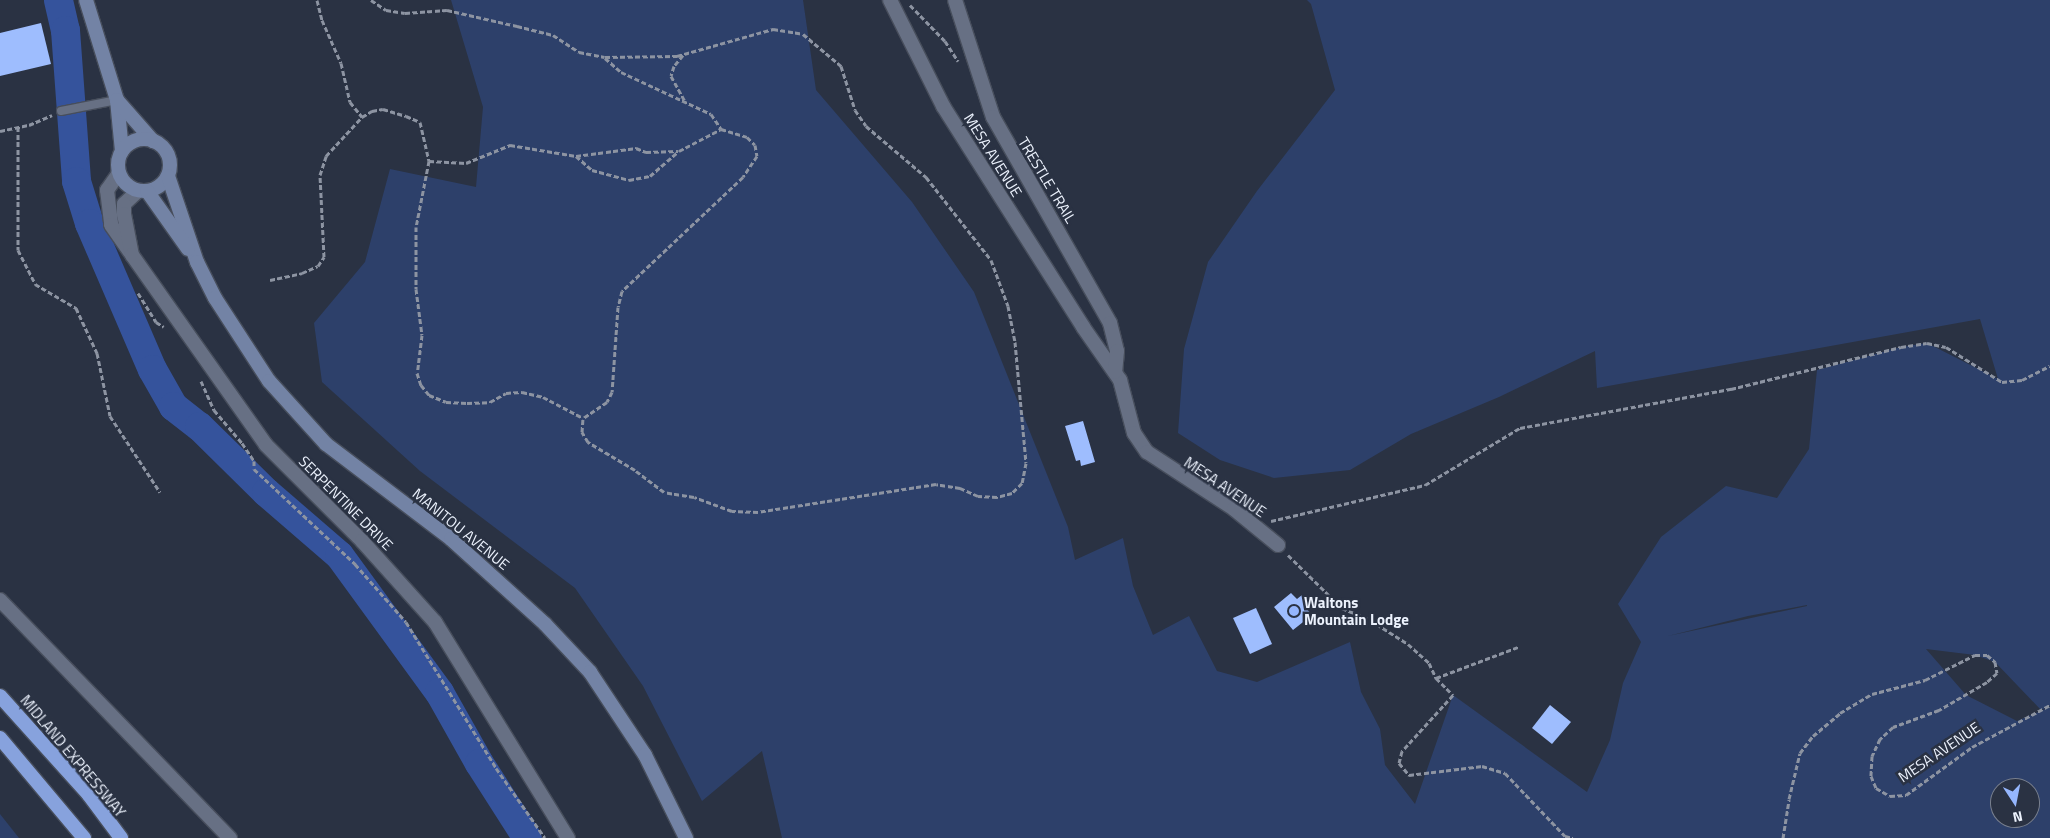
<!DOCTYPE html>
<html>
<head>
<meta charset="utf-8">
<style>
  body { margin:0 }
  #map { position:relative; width:2050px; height:838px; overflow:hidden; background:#2a3243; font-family:"Titillium Web",sans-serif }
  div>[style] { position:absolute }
  .green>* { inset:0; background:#2d406a }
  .river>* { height:29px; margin:-14.5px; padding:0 14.5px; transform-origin:14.5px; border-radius:14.5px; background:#35539c }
  .building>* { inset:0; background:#9ebdfe }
  .path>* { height:3px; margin-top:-1.5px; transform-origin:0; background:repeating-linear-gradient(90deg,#8d94a2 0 5px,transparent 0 7.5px) }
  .roads { filter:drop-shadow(1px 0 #474e5c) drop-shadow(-1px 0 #474e5c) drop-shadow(0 1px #474e5c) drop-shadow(0 -1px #474e5c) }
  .service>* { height:8px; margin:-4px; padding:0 4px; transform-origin:4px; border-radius:4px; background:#677084 }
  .minor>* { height:14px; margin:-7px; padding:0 7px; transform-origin:7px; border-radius:7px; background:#677084 }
  .secondary>* { height:14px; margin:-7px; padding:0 7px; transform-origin:7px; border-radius:7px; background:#7383a5 }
  .secondary>.ring { margin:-7px; padding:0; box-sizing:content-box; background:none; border:14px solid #7383a5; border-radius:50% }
  .trunk>* { height:14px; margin:-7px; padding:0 7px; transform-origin:7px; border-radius:7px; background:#87a2dd }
  .dots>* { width:14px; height:14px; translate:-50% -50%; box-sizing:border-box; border:2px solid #2a3243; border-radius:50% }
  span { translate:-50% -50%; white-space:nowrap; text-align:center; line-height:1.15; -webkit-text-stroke:5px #2a3243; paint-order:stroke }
  .street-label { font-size:15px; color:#ecf2fd }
  .poi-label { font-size:15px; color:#ecf2fd; font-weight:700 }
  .left { translate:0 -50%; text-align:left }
  .north { position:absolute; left:1990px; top:778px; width:50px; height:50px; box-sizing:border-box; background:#2a3243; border:1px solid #787f8d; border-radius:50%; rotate:169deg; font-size:14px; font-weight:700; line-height:20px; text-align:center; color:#ecf2fd }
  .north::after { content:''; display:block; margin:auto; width:18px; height:22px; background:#95b6fd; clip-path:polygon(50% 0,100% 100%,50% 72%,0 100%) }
</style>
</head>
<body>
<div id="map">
  <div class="green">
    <div style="clip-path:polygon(evenodd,451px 0,803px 0,816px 90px,912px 202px,974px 292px,1068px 527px,1075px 560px,1123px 538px,1133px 586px,1153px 635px,1189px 616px,1217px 671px,1257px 682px,1350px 642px,1361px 692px,1380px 729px,1385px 765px,1415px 804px,1453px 695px,1587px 792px,1610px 740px,1623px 683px,1641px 642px,1618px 604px,1661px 537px,1726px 486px,1777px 498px,1809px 449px,1817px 370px,1901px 347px,1927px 343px,1998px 379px,1980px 319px,1597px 388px,1595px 351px,1499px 397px,1411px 434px,1350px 470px,1274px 478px,1220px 460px,1178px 433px,1184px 349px,1208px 262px,1257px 191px,1335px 90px,1311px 4px,1307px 0,2050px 0,2050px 706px,2041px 710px,1995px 662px,1975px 655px,1926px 649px,1966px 695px,2017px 721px,2050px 707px,2050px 838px,782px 838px,762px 751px,702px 801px,643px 686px,575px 588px,420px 471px,322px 382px,314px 323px,365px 262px,390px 169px,476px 187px,483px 107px,451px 0,1807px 605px,1807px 606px,1668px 636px,1748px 616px,1807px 605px,451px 0,2000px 788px,2030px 788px,2030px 818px,2000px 818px,2000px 788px)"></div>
    <div style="clip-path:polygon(0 814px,19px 838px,0 838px)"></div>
  </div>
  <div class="river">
    <div style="left:58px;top:0;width:31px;rotate:77deg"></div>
    <div style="left:65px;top:30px;width:151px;rotate:85.8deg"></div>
    <div style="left:76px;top:181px;width:44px;rotate:72.8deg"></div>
    <div style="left:89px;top:223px;width:159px;rotate:66.7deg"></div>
    <div style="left:152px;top:369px;width:43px;rotate:60.4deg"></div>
    <div style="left:173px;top:406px;width:33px;rotate:38deg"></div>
    <div style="left:199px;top:426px;width:94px;rotate:44.6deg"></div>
    <div style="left:266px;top:492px;width:96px;rotate:40.8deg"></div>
    <div style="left:339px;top:555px;width:170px;rotate:53.9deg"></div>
    <div style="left:439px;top:692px;width:81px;rotate:60.6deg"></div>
    <div style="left:479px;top:763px;width:89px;rotate:57.4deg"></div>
  </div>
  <div class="building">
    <div style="clip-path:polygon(41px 23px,51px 64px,0 76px,0 33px)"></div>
    <div style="clip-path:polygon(1083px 421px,1095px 462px,1081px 466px,1080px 460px,1076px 461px,1065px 426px)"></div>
    <div style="clip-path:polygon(1291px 593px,1297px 599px,1302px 595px,1310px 606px,1306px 608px,1312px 615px,1293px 630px,1274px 607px)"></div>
    <div style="clip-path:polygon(1256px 608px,1272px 644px,1250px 654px,1233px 618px)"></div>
    <div style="clip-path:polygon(1550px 705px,1571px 722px,1552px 744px,1532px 728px)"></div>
  </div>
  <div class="path">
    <div style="left:317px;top:0;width:21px;rotate:76deg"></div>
    <div style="left:322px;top:20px;width:47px;rotate:66.2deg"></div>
    <div style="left:341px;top:63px;width:40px;rotate:77deg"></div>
    <div style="left:350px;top:102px;width:19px;rotate:51deg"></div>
    <div style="left:371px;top:0;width:18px;rotate:34deg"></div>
    <div style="left:386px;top:10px;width:19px;rotate:9deg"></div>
    <div style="left:405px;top:13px;width:42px;rotate:-4.1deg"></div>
    <div style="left:447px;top:10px;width:72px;rotate:12.9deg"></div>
    <div style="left:517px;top:26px;width:37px;rotate:14deg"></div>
    <div style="left:553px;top:35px;width:31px;rotate:33deg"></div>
    <div style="left:579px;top:52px;width:26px;rotate:11deg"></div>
    <div style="left:605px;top:57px;width:72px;rotate:-0.8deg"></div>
    <div style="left:677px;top:56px;width:100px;rotate:-15.7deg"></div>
    <div style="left:773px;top:29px;width:30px;rotate:9deg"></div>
    <div style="left:803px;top:34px;width:50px;rotate:40.1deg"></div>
    <div style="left:841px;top:66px;width:46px;rotate:72.3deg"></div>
    <div style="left:855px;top:110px;width:19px;rotate:55deg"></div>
    <div style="left:866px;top:126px;width:79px;rotate:40.4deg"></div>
    <div style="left:926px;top:177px;width:105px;rotate:51.9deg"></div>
    <div style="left:991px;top:260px;width:49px;rotate:69.7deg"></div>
    <div style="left:1008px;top:306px;width:37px;rotate:79deg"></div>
    <div style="left:1015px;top:342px;width:121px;rotate:84.8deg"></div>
    <div style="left:1026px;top:463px;width:20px;rotate:101deg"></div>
    <div style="left:1022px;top:483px;width:14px;rotate:135deg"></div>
    <div style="left:1012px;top:493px;width:16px;rotate:165deg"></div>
    <div style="left:997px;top:497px;width:19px;rotate:-177deg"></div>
    <div style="left:978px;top:496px;width:20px;rotate:-156deg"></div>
    <div style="left:960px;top:488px;width:24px;rotate:-171deg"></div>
    <div style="left:936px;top:484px;width:180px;rotate:171.1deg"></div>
    <div style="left:758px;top:512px;width:26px;rotate:-178deg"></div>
    <div style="left:732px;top:511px;width:40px;rotate:-159.8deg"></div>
    <div style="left:694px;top:497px;width:30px;rotate:-171deg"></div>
    <div style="left:664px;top:492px;width:36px;rotate:-143deg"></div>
    <div style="left:635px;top:470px;width:55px;rotate:-149.2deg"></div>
    <div style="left:588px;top:442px;width:12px;rotate:-121deg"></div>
    <div style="left:582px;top:432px;width:14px;rotate:-86deg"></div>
    <div style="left:910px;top:5px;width:50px;rotate:45.8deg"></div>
    <div style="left:945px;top:41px;width:24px;rotate:57deg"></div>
    <div style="left:683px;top:55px;width:14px;rotate:129deg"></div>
    <div style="left:674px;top:66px;width:10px;rotate:107deg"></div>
    <div style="left:671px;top:76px;width:29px;rotate:61deg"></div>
    <div style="left:605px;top:58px;width:21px;rotate:41deg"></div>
    <div style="left:621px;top:72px;width:99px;rotate:25deg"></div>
    <div style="left:711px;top:114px;width:18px;rotate:56deg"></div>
    <div style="left:18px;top:127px;width:123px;rotate:90deg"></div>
    <div style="left:18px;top:250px;width:38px;rotate:63deg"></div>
    <div style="left:35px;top:284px;width:48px;rotate:30.3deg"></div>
    <div style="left:76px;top:308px;width:50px;rotate:65deg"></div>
    <div style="left:97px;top:353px;width:64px;rotate:78.3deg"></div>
    <div style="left:110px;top:416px;width:91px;rotate:56.7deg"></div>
    <div style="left:0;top:131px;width:30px;rotate:-12deg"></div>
    <div style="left:29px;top:125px;width:25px;rotate:-23deg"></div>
    <div style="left:576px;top:156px;width:61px;rotate:-7.6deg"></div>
    <div style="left:636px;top:148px;width:11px;rotate:22deg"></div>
    <div style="left:646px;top:152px;width:32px;rotate:-2deg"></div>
    <div style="left:429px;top:161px;width:37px;rotate:3deg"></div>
    <div style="left:466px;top:163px;width:48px;rotate:-22.2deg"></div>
    <div style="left:510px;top:145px;width:67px;rotate:9.5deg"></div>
    <div style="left:576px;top:156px;width:21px;rotate:41deg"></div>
    <div style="left:592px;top:170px;width:38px;rotate:15deg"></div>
    <div style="left:629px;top:180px;width:21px;rotate:-11deg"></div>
    <div style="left:650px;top:176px;width:38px;rotate:-41deg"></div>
    <div style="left:679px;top:151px;width:47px;rotate:-27.6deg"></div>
    <div style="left:721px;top:129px;width:27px;rotate:17deg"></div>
    <div style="left:747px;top:137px;width:11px;rotate:45deg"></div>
    <div style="left:755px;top:145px;width:11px;rotate:80deg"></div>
    <div style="left:757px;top:156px;width:25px;rotate:124deg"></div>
    <div style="left:743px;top:177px;width:166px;rotate:136.7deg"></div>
    <div style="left:622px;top:291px;width:16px;rotate:104deg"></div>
    <div style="left:618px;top:307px;width:85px;rotate:94deg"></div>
    <div style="left:612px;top:392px;width:11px;rotate:117deg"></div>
    <div style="left:607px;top:402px;width:29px;rotate:146deg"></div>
    <div style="left:270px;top:280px;width:33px;rotate:-12deg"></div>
    <div style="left:302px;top:273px;width:17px;rotate:-24deg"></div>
    <div style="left:318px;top:266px;width:11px;rotate:-56deg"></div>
    <div style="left:324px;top:257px;width:82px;rotate:-92.8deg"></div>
    <div style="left:320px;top:175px;width:20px;rotate:-72deg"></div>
    <div style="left:326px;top:156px;width:53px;rotate:-47.3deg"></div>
    <div style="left:362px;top:117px;width:12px;rotate:-31deg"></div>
    <div style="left:372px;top:111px;width:11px;rotate:-10deg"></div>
    <div style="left:383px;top:109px;width:24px;rotate:17deg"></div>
    <div style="left:406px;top:116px;width:15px;rotate:23deg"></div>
    <div style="left:420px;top:122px;width:40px;rotate:77deg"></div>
    <div style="left:429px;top:161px;width:67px;rotate:101.1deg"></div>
    <div style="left:416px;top:227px;width:62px;rotate:90deg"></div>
    <div style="left:416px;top:289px;width:46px;rotate:82.6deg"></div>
    <div style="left:422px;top:335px;width:38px;rotate:97deg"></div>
    <div style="left:417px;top:373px;width:13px;rotate:72deg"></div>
    <div style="left:421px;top:385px;width:13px;rotate:51deg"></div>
    <div style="left:429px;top:395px;width:18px;rotate:22deg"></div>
    <div style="left:446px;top:402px;width:21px;rotate:3deg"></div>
    <div style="left:467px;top:403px;width:23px;rotate:-2deg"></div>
    <div style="left:490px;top:402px;width:18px;rotate:-29deg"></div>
    <div style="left:506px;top:393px;width:16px;rotate:-4deg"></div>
    <div style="left:522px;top:392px;width:22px;rotate:13deg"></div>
    <div style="left:543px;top:397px;width:45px;rotate:27.7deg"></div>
    <div style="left:138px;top:293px;width:34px;rotate:58deg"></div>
    <div style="left:156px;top:322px;width:9px;rotate:32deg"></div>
    <div style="left:201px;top:381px;width:32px;rotate:66deg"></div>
    <div style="left:214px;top:410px;width:43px;rotate:49.7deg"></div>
    <div style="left:242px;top:443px;width:22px;rotate:56deg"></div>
    <div style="left:254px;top:461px;width:8px;rotate:90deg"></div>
    <div style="left:254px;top:469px;width:139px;rotate:43.2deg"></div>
    <div style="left:355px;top:564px;width:77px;rotate:48.7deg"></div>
    <div style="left:406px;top:622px;width:172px;rotate:58.3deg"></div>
    <div style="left:496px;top:768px;width:85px;rotate:55deg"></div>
    <div style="left:1271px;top:521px;width:158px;rotate:-13.2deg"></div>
    <div style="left:1425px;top:485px;width:111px;rotate:-31deg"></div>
    <div style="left:1520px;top:428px;width:215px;rotate:-10.5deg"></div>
    <div style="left:1731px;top:389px;width:175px;rotate:-13.9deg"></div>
    <div style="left:1901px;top:347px;width:26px;rotate:-9deg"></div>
    <div style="left:1927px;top:343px;width:19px;rotate:12deg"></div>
    <div style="left:1946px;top:347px;width:66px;rotate:32deg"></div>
    <div style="left:2002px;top:382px;width:20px;rotate:-6deg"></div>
    <div style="left:2022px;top:380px;width:31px;rotate:-27deg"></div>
    <div style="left:1288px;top:555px;width:76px;rotate:44.5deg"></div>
    <div style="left:1342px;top:608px;width:30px;rotate:23deg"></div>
    <div style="left:1370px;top:620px;width:45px;rotate:32.3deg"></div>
    <div style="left:1408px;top:644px;width:28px;rotate:42deg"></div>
    <div style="left:1429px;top:663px;width:17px;rotate:65deg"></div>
    <div style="left:1436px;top:678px;width:24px;rotate:45deg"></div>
    <div style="left:1453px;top:695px;width:76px;rotate:132.3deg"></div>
    <div style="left:1402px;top:751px;width:12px;rotate:104deg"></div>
    <div style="left:1399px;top:763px;width:16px;rotate:50deg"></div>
    <div style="left:1409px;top:775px;width:74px;rotate:-7deg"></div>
    <div style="left:1482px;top:766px;width:24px;rotate:17deg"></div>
    <div style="left:1505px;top:773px;width:87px;rotate:46.4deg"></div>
    <div style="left:1565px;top:836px;width:8px;rotate:14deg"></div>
    <div style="left:1436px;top:678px;width:88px;rotate:-20.7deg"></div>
    <div style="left:1783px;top:838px;width:39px;rotate:-81deg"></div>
    <div style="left:1789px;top:799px;width:47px;rotate:-76.6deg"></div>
    <div style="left:1800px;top:753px;width:21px;rotate:-53deg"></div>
    <div style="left:1813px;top:736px;width:35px;rotate:-40deg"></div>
    <div style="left:1840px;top:713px;width:37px;rotate:-31deg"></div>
    <div style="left:1872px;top:694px;width:55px;rotate:-14.8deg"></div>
    <div style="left:1925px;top:680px;width:56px;rotate:-26.6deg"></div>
    <div style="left:1975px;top:655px;width:12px"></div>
    <div style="left:1987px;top:655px;width:11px;rotate:41deg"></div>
    <div style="left:1995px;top:662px;width:11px;rotate:80deg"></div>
    <div style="left:1997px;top:673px;width:13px;rotate:138deg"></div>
    <div style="left:1987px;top:682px;width:56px;rotate:149.7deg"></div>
    <div style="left:1939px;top:710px;width:49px;rotate:159.7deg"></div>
    <div style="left:1893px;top:727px;width:18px;rotate:137deg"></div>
    <div style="left:1880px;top:739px;width:19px;rotate:115deg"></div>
    <div style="left:1872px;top:756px;width:20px;rotate:93deg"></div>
    <div style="left:1871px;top:776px;width:13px;rotate:67deg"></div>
    <div style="left:1876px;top:788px;width:16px;rotate:30deg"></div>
    <div style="left:1890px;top:796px;width:16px;rotate:-4deg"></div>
    <div style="left:1906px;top:795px;width:82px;rotate:-36deg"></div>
    <div style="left:1972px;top:747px;width:89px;rotate:-28.3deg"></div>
  </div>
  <div class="roads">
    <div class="service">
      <div style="left:61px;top:111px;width:57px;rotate:-11.1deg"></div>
    </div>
    <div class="minor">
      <div style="left:890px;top:0;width:119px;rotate:63.4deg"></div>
      <div style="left:943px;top:106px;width:262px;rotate:57.6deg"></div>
      <div style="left:1083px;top:327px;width:65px;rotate:55.1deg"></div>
      <div style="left:1120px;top:380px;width:55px;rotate:75.2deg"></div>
      <div style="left:1134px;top:433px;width:23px;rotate:56deg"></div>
      <div style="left:1147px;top:452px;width:104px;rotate:33.2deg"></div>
      <div style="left:1234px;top:509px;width:57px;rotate:39.3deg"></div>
      <div style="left:955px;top:0;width:123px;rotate:72deg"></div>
      <div style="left:993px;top:117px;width:237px;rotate:60.4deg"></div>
      <div style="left:1110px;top:323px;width:29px;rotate:76deg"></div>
      <div style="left:1117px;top:351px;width:21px;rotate:95deg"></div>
      <div style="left:119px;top:173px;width:21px;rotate:125deg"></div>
      <div style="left:107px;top:190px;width:35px;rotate:83deg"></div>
      <div style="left:111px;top:225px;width:33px;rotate:55deg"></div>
      <div style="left:138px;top:191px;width:19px;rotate:137deg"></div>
      <div style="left:124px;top:204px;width:10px;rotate:90deg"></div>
      <div style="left:124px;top:214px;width:42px;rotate:79deg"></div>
      <div style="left:132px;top:255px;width:232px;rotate:54.8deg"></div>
      <div style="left:266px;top:445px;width:136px;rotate:45deg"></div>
      <div style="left:362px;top:541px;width:109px;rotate:48deg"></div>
      <div style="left:435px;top:622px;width:254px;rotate:58.4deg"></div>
      <div style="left:0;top:600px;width:331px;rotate:46deg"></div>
    </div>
    <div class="secondary">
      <div style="left:86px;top:0;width:105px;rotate:72.8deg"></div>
      <div style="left:117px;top:100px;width:51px;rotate:84.4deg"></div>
      <div style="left:117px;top:100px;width:55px;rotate:48.7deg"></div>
      <div class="ring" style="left:118px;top:139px;width:38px;height:38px"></div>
      <div style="left:168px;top:176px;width:91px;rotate:71.4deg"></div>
      <div style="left:197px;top:262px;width:40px;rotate:63.4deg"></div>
      <div style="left:215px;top:298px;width:99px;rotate:57deg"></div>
      <div style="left:269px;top:381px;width:85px;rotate:47.9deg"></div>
      <div style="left:326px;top:444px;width:157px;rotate:37.2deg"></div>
      <div style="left:451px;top:539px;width:127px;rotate:42.1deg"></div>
      <div style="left:545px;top:624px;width:66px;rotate:46.8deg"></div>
      <div style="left:590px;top:672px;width:100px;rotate:56.5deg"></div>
      <div style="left:645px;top:755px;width:93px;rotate:63.7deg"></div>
      <div style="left:147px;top:191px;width:71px;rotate:54.7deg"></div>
    </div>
    <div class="trunk">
      <div style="left:0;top:696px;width:133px;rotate:48deg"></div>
      <div style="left:89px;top:795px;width:54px;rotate:53.3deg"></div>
      <div style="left:0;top:738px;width:131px;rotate:50deg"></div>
    </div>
  </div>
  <div class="dots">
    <div style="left:1294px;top:611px;background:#95b6fd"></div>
  </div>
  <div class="street-label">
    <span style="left:993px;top:155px;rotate:58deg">MESA AVENUE</span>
    <span style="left:1047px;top:180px;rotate:59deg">TRESTLE TRAIL</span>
    <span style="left:1225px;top:487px;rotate:34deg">MESA AVENUE</span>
    <span style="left:346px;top:503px;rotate:45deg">SERPENTINE DRIVE</span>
    <span style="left:461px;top:529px;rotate:39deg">MANITOU AVENUE</span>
    <span style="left:1939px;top:752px;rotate:-34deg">MESA AVENUE</span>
    <span style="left:73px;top:756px;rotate:50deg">MIDLAND EXPRESSWAY</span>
  </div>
  <div class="poi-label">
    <span class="left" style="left:1304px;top:611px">Waltons<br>Mountain Lodge</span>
  </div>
  <div class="north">N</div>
</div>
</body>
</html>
